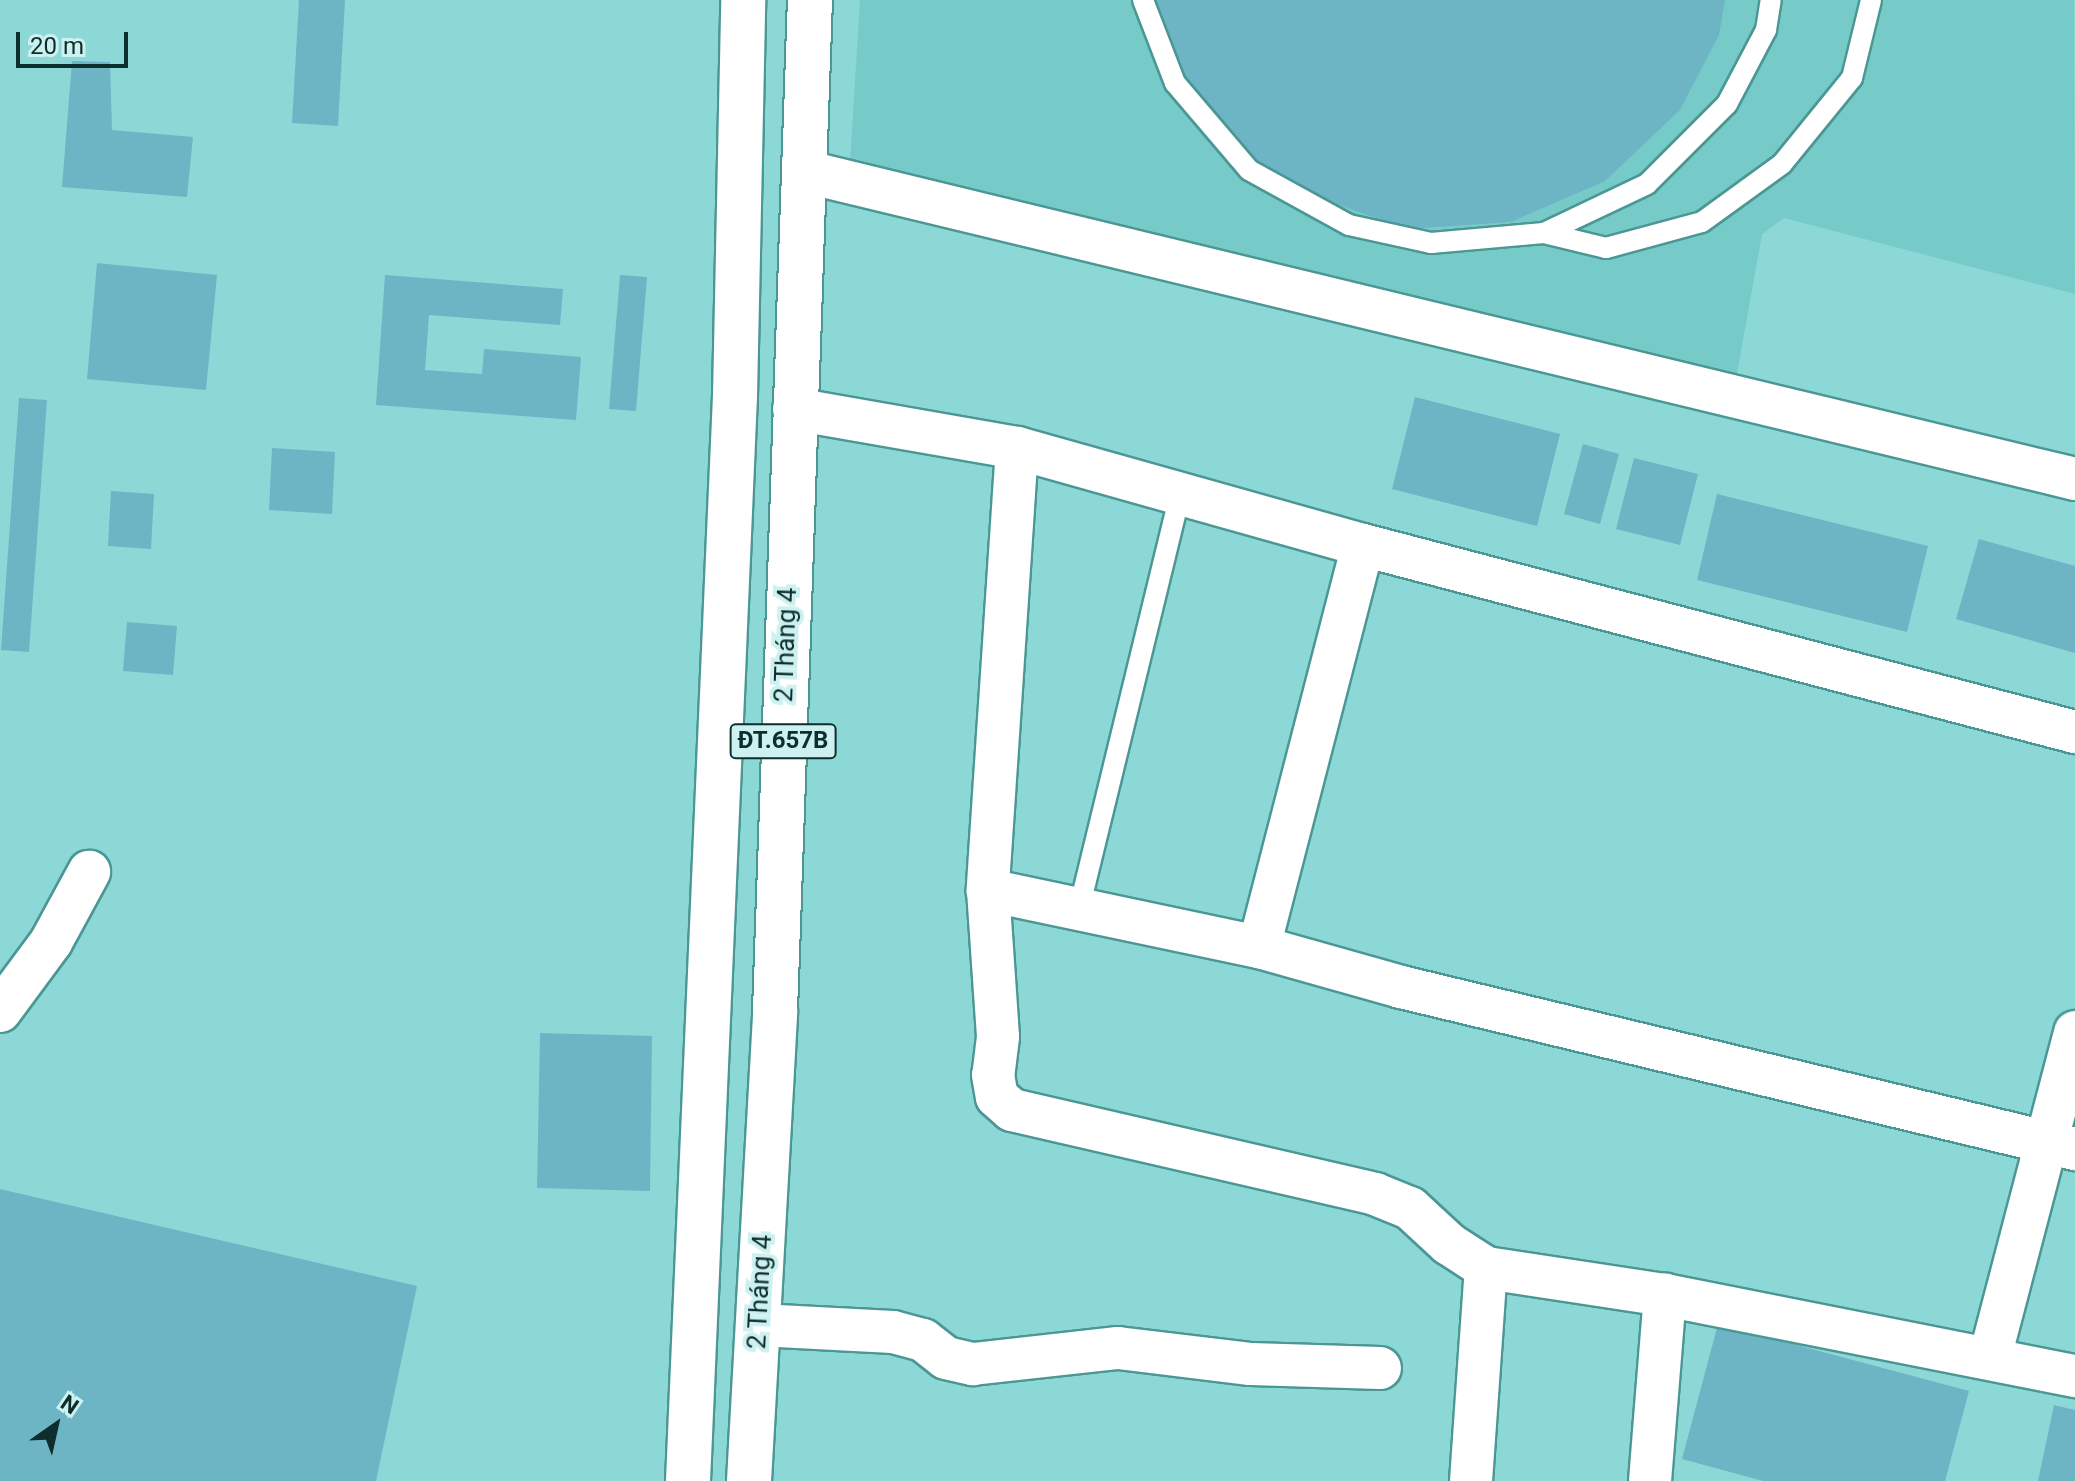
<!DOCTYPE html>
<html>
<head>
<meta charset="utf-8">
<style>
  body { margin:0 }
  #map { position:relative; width:2075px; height:1481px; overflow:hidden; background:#8cd8d6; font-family:Roboto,sans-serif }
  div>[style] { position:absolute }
  .built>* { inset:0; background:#76cbc9 }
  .building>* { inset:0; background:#6db5c5 }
  .roads { filter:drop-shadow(2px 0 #4b9795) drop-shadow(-2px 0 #4b9795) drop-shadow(0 2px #4b9795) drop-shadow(0 -2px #4b9795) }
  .lane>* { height:20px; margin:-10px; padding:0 10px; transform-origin:10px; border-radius:10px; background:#fff }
  .street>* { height:42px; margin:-21px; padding:0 21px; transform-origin:21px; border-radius:21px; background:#fff }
  .primary>* { height:44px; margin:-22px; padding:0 22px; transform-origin:22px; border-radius:22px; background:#fff }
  span { translate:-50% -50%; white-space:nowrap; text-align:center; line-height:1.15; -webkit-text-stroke:8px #cdf1f0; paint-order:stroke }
  .shield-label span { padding:2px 6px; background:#cdf1f0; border:2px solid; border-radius:6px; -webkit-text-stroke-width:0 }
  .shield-label { font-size:24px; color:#0d2e2d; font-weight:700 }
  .street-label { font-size:26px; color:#0d2e2d }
  .north { position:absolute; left:16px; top:1385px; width:80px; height:80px; -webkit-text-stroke:6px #cdf1f0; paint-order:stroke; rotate:34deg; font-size:22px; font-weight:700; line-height:32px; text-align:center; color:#0d2e2d }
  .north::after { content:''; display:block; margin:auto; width:28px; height:36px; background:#0d2e2d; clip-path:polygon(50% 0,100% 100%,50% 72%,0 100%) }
  .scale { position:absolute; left:16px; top:32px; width:112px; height:36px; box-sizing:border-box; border:4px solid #0d2e2d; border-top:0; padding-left:10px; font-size:24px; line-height:28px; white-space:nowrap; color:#0d2e2d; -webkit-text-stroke:6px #cdf1f0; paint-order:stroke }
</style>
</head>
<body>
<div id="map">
  <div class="built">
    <div style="clip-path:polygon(860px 0,2074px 0,2075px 294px,1784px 218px,1762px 234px,1735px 385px,850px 163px)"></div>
  </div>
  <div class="building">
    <div style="clip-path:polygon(299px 0,345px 0,338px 126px,292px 123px)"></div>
    <div style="clip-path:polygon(1153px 0,1725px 0,1719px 35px,1680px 110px,1605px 181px,1511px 222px,1408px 229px,1284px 186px,1207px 118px,1157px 27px)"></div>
    <div style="clip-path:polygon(72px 61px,110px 62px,112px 130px,193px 137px,187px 197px,62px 187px)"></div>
    <div style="clip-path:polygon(97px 263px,217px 275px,206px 390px,87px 379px)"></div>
    <div style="clip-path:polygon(385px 275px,563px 289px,560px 325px,429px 315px,425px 370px,482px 374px,484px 349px,581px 357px,576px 420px,376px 405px)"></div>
    <div style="clip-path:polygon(620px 275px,647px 277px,636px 411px,609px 409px)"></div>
    <div style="clip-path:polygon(1415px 397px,1560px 434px,1537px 526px,1392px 489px)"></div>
    <div style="clip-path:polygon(19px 398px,47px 400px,29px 652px,1px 650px)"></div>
    <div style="clip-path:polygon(1583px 444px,1619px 454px,1600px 524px,1564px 514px)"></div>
    <div style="clip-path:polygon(272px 448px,335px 452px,332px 514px,269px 510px)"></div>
    <div style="clip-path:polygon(1634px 458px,1698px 474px,1680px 545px,1616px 529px)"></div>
    <div style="clip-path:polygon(111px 491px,154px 494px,151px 549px,108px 546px)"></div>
    <div style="clip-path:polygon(1717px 494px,1928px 546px,1907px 632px,1697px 580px)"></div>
    <div style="clip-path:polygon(1979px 539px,2075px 566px,2075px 653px,1956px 619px)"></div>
    <div style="clip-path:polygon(127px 622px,177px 626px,173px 675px,123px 671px)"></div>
    <div style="clip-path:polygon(540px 1033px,652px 1036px,650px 1191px,537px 1188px)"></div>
    <div style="clip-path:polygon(0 1189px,417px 1286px,376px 1481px,0 1481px)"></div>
    <div style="clip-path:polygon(1718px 1324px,1969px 1391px,1945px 1481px,1763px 1481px,1682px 1459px)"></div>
    <div style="clip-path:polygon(2054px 1405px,2075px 1410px,2075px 1481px,2038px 1481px)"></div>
  </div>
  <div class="roads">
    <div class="lane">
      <div style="left:1143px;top:0;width:89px;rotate:68.9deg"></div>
      <div style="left:1175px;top:83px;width:114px;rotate:49.6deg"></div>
      <div style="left:1249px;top:170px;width:114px;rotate:28.8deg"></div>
      <div style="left:1349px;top:225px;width:84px;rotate:12.4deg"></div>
      <div style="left:1431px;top:243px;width:113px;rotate:-5.1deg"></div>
      <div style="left:1544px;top:233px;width:114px;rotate:-25.4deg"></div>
      <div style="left:1647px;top:184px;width:113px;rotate:-45deg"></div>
      <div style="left:1727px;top:104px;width:84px;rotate:-62.2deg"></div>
      <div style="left:1766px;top:30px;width:30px;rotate:-81deg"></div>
      <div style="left:1544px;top:233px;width:64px;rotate:13.6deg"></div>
      <div style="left:1606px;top:248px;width:99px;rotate:-15.2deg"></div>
      <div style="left:1702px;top:222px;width:99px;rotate:-35.9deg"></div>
      <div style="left:1782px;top:164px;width:111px;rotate:-50.9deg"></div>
      <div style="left:1852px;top:78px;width:80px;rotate:-76.3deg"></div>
      <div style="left:1079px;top:909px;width:427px;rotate:-76.3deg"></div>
    </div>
    <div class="street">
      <div style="left:803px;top:171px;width:1309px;rotate:13.61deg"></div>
      <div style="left:794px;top:409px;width:226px;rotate:9.9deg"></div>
      <div style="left:1017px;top:448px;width:443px;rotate:93.8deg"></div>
      <div style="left:988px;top:890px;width:277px;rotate:11.9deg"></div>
      <div style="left:1259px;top:947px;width:148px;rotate:15.7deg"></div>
      <div style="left:1401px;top:987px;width:693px;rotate:13.52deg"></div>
      <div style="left:1017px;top:448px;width:359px;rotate:15.7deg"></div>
      <div style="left:1363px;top:545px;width:736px;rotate:14.72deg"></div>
      <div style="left:988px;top:890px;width:147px;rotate:86.1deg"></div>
      <div style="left:998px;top:1037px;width:38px;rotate:97deg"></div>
      <div style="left:993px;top:1075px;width:22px;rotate:80deg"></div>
      <div style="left:997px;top:1097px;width:20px;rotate:41deg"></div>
      <div style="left:1012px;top:1110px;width:373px;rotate:13deg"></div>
      <div style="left:1375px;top:1194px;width:38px;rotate:22deg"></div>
      <div style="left:1410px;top:1208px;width:53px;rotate:42.7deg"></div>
      <div style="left:1449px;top:1244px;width:44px;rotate:33deg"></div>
      <div style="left:1486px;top:1268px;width:181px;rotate:8.6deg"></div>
      <div style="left:1665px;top:1295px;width:418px;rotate:11.2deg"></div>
      <div style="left:1259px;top:947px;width:415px;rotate:-75.5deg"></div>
      <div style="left:0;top:1011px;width:86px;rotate:-53.5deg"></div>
      <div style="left:51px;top:942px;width:80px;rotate:-61.5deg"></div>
      <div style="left:759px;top:1325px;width:134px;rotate:3deg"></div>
      <div style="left:893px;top:1332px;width:31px;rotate:15deg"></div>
      <div style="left:923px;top:1340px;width:29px;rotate:38deg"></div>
      <div style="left:946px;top:1358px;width:28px;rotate:13deg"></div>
      <div style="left:973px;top:1364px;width:146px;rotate:-6.3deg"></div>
      <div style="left:1118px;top:1348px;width:134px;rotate:6.9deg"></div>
      <div style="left:1251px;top:1364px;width:129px;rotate:1.8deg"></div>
      <div style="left:1990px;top:1357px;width:336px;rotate:-75.3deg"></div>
      <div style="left:1471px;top:1481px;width:214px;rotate:-86deg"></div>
      <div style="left:1650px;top:1481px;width:187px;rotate:-85.4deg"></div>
    </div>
    <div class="primary">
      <div style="left:688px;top:1481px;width:1086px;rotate:-87.52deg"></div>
      <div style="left:735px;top:396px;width:396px;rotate:-88.8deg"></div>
      <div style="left:749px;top:1481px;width:471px;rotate:-86.8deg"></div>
      <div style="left:775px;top:1011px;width:1012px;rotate:-88.02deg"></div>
    </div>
  </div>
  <div class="shield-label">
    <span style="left:783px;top:741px">ĐT.657B</span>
  </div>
  <div class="street-label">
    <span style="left:786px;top:645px;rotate:-88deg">2 Tháng 4</span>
    <span style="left:760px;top:1292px;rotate:-87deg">2 Tháng 4</span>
  </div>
  <div class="north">N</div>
  <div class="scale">20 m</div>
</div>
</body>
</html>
